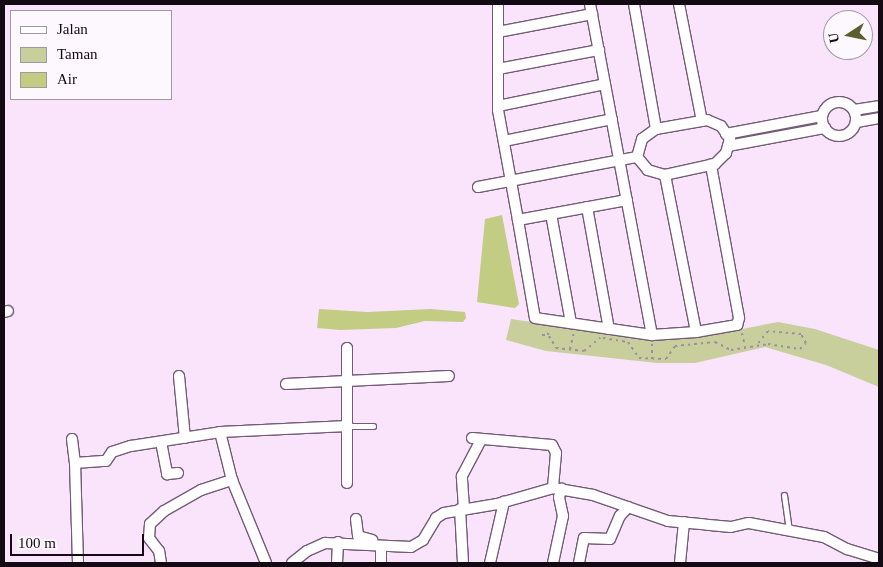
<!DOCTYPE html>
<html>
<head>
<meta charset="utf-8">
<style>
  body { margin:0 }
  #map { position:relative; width:883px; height:567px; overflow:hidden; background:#fae4fc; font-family:"Times New Roman",serif }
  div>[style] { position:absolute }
  .green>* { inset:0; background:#c8cf9c }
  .water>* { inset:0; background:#c3cc83 }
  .path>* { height:2px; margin-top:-1px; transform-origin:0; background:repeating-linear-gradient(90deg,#9f8ea1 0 2.5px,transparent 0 6.5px) }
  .roads { filter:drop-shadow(1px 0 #735b76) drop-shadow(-1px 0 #735b76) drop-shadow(0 1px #735b76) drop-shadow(0 -1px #735b76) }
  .service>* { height:5px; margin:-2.5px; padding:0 2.5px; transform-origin:2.5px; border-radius:2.5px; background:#fff }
  .minor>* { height:10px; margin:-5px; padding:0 5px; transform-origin:5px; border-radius:5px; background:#fff }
  .minor>.ring { margin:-5px; padding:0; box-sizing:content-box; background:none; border:10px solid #fff; border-radius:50% }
  span { translate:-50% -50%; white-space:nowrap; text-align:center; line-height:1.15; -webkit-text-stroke:4px #fdf8fe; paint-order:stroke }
  .frame { position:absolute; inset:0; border:5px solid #130a14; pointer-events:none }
  .legend { position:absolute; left:10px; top:10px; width:162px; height:90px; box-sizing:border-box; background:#fdf8fe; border:1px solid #9f99a0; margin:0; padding:6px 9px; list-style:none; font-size:15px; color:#130a14 }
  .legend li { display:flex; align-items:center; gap:10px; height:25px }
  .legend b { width:25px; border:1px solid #9f99a0 }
  .north { position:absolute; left:823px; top:10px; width:50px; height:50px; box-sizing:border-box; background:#fdf8fe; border:1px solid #9f99a0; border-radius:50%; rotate:259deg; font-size:14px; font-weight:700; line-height:20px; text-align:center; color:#130a14 }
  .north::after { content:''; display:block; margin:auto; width:18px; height:22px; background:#595f2d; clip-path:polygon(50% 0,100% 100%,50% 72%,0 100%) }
  .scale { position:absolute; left:10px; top:534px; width:134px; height:22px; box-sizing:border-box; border:2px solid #130a14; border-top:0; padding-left:6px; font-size:15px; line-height:18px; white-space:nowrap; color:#130a14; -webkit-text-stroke:4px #fdf8fe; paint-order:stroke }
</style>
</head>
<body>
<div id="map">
  <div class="green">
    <div style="clip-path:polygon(511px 319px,649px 339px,701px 337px,778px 322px,815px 329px,879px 350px,879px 387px,826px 365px,765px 347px,695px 363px,657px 363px,546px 351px,506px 340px)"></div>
  </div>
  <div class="water">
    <div style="clip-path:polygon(502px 215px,519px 304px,515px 308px,477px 302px,485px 219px)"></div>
    <div style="clip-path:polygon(319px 309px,367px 312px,431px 309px,465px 312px,466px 318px,463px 322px,425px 321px,396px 328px,340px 330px,317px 328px)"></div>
  </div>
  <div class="path">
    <div style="left:742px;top:333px;width:14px;rotate:78deg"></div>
    <div style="left:542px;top:335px;width:6px"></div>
    <div style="left:548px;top:335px;width:5px;rotate:-79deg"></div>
    <div style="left:549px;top:336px;width:14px;rotate:60deg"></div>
    <div style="left:556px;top:348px;width:28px;rotate:6deg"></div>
    <div style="left:584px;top:351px;width:21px;rotate:-39deg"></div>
    <div style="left:603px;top:338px;width:25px;rotate:9deg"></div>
    <div style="left:628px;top:342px;width:19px;rotate:55deg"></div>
    <div style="left:639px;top:358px;width:27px;rotate:2deg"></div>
    <div style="left:666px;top:359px;width:16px;rotate:-55deg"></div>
    <div style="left:675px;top:346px;width:40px;rotate:-5.7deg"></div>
    <div style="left:715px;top:342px;width:18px;rotate:27deg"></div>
    <div style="left:731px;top:350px;width:37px;rotate:-9deg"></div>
    <div style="left:768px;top:344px;width:32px;rotate:9deg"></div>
    <div style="left:800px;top:349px;width:8px;rotate:-45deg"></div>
    <div style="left:806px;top:343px;width:10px;rotate:-119deg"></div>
    <div style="left:801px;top:334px;width:33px;rotate:-175deg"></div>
    <div style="left:768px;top:331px;width:19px;rotate:129deg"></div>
    <div style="left:652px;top:344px;width:15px;rotate:90deg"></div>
    <div style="left:570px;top:349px;width:17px;rotate:-77deg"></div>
  </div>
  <div class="roads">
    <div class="service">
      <div style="left:348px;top:426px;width:25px"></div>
      <div style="left:784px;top:495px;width:36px;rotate:82deg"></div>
    </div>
    <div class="minor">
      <div style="left:498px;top:4px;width:106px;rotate:90deg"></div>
      <div style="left:498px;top:110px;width:112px;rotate:79.7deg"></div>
      <div style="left:590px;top:4px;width:337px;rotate:79.4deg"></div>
      <div style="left:634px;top:4px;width:127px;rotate:80deg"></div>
      <div style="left:679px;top:4px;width:119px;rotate:78.9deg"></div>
      <div style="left:498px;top:32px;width:96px;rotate:-10.8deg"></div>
      <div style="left:498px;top:69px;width:103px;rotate:-10.7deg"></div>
      <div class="ring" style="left:822px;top:102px;width:24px;height:24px"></div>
      <div style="left:498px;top:106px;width:109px;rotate:-11.6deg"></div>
      <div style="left:854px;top:110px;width:25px;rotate:-9deg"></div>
      <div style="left:707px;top:120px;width:15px;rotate:23deg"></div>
      <div style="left:721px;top:126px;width:16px;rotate:55deg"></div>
      <div style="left:730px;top:139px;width:15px;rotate:106deg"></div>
      <div style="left:726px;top:153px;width:16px;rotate:135deg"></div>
      <div style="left:715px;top:164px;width:51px;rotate:167.6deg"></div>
      <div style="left:665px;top:175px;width:18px;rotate:-164deg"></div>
      <div style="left:648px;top:170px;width:17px;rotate:-130deg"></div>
      <div style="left:637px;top:157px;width:19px;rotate:-74deg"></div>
      <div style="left:642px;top:139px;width:17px;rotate:-36deg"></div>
      <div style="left:656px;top:129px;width:52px;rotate:-10deg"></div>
      <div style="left:857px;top:122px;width:22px;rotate:-10deg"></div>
      <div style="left:726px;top:134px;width:97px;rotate:-10.7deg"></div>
      <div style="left:504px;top:141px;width:110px;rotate:-11.5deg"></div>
      <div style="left:728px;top:146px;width:99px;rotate:-10.5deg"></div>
      <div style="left:665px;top:175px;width:160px;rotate:78.8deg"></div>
      <div style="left:478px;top:187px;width:162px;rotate:-10.7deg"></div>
      <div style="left:627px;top:200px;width:111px;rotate:169.6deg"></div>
      <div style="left:518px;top:220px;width:99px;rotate:80.2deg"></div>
      <div style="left:535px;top:318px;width:118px;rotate:8.3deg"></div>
      <div style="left:652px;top:335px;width:44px;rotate:-3.9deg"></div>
      <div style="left:696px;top:332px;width:42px;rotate:-9.7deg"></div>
      <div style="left:737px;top:325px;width:7px;rotate:-74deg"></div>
      <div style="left:739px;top:318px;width:156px;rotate:-100.4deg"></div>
      <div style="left:587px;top:207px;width:124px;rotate:79.8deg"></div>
      <div style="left:551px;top:214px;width:111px;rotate:79.6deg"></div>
      <div style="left:4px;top:312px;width:4px;rotate:-14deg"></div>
      <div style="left:179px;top:376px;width:62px;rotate:84.5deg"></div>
      <div style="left:286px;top:384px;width:163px;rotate:-2.8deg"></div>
      <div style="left:220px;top:432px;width:49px;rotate:76deg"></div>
      <div style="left:232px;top:480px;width:90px;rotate:67.7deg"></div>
      <div style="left:472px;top:438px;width:80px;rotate:5deg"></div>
      <div style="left:552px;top:445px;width:9px;rotate:63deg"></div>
      <div style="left:556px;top:453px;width:35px;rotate:95deg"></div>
      <div style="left:72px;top:439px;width:24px;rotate:83deg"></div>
      <div style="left:161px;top:442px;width:33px;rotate:79deg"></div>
      <div style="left:167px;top:474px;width:11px;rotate:-5deg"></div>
      <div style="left:347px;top:483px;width:135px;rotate:-90deg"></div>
      <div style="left:464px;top:508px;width:32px;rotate:-94deg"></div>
      <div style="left:462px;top:476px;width:41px;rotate:-62.2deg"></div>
      <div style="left:460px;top:509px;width:54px;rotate:86.8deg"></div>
      <div style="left:356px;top:519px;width:17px;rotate:83deg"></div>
      <div style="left:358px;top:536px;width:15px;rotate:16deg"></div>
      <div style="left:381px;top:546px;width:17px;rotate:90deg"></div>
      <div style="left:78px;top:563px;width:100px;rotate:-91.7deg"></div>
      <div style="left:75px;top:463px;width:31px;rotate:-4deg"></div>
      <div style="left:106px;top:461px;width:11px;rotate:-56deg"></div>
      <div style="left:112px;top:452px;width:20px;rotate:-18deg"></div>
      <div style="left:131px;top:446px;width:90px;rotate:-8.9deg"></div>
      <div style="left:220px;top:432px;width:128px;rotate:-2.7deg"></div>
      <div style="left:161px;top:563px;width:12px;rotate:-99deg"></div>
      <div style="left:159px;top:551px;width:16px;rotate:-128deg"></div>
      <div style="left:149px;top:538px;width:14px;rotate:-86deg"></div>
      <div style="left:150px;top:524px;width:19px;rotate:-43deg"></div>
      <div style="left:164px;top:511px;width:43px;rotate:-29.6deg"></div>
      <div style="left:201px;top:490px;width:33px;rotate:-18deg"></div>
      <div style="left:292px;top:563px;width:19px;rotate:-39deg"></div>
      <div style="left:307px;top:551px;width:20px;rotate:-24deg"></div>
      <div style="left:325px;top:543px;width:86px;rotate:2.7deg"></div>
      <div style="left:411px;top:547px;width:14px;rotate:-30deg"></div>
      <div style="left:423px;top:540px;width:26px;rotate:-59deg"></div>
      <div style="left:436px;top:518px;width:9px;rotate:-32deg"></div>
      <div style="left:444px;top:513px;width:54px;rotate:-9.6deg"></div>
      <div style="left:497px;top:504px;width:58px;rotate:-15.9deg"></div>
      <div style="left:553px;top:488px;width:41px;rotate:9.9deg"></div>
      <div style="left:593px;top:495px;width:79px;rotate:19.1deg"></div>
      <div style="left:668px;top:521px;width:63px;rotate:5.4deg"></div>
      <div style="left:731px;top:527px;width:18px;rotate:-13deg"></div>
      <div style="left:749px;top:523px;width:76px;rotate:10.6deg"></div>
      <div style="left:824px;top:537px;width:26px;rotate:28deg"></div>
      <div style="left:847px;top:549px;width:34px;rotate:17deg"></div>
      <div style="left:337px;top:563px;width:21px;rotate:-87deg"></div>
      <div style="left:490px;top:563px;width:63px;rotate:-77.1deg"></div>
      <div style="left:553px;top:563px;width:48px;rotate:-78deg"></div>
      <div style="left:563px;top:516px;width:19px;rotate:-102deg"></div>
      <div style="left:559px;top:497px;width:9px;rotate:-72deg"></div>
      <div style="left:579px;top:563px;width:25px;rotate:-79deg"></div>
      <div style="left:584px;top:538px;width:26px;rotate:2deg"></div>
      <div style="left:610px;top:539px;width:25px;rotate:-67deg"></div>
      <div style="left:620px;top:516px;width:12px;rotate:-48deg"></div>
      <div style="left:680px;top:563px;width:41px;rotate:-84.4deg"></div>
    </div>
  </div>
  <div class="frame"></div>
  <ul class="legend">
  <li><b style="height:6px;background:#fff"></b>Jalan</li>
  <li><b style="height:14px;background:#c8cf9c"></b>Taman</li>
  <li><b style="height:14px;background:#c3cc83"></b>Air</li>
  </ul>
  <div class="north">U</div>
  <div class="scale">100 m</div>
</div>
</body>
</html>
